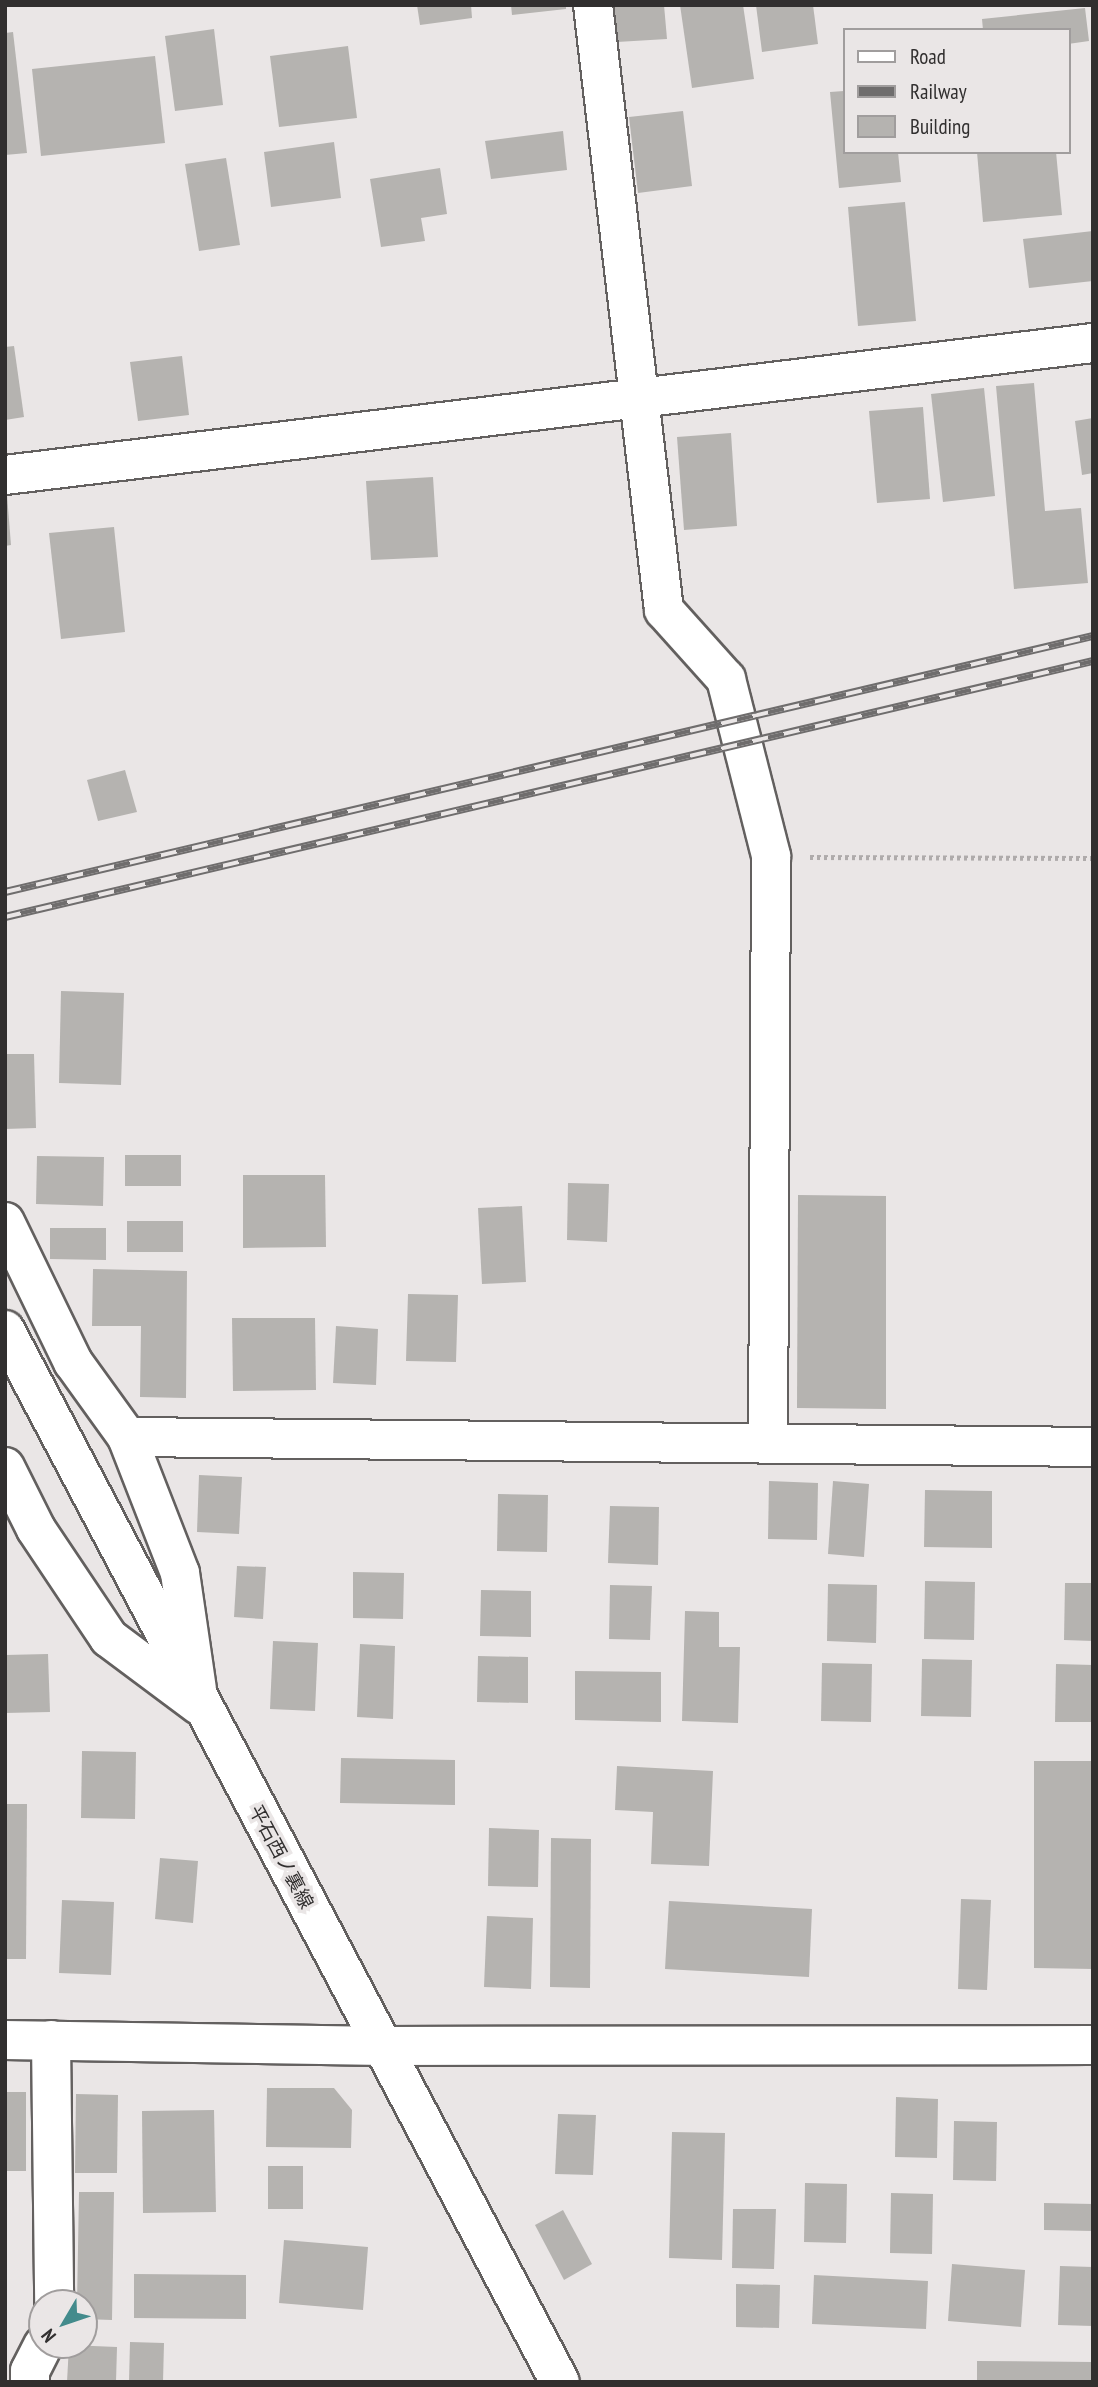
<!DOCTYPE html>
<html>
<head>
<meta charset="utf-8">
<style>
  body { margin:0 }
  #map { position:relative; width:1098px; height:2387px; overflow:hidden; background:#eae6e6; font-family:"PT Sans Narrow","Noto Sans JP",sans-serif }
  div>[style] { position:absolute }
  .building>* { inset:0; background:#b5b3b0 }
  .path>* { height:4.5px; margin-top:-2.25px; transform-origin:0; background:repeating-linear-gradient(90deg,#afabab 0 3.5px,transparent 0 7px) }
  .roads { filter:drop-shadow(2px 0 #63605f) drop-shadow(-2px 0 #63605f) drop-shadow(0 2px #63605f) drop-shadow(0 -2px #63605f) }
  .minor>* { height:38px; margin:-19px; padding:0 19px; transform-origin:19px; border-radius:19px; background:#fff }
  .tertiary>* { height:38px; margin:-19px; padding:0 19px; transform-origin:19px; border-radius:19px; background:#fff }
  .secondary>* { height:38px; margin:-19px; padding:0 19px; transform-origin:19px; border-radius:19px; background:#fff }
  .rail>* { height:8px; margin-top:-4px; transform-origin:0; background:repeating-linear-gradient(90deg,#eae6e6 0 16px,#6f6d6d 0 32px); box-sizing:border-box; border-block:2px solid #6f6d6d }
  span { translate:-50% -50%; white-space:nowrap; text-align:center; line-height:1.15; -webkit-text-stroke:7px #eae6e6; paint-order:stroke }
  .street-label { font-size:19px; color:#312f2f }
  .frame { position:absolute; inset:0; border:7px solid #312f2f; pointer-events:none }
  .legend { position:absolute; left:843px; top:28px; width:228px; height:126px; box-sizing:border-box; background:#eae6e6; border:2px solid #a09d9d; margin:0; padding:9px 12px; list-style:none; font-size:21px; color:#312f2f }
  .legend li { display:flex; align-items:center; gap:14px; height:35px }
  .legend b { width:35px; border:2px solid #a09d9d }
  .north { position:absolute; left:28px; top:2289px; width:70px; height:70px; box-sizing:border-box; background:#eae6e6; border:2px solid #a09d9d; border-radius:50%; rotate:231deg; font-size:19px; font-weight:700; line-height:28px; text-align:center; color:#312f2f }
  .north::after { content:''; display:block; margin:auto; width:24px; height:32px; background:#438b8c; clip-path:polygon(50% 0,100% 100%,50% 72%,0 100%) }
</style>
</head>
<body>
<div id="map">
  <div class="building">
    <div style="clip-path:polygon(417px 5px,471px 5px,472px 18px,420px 25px)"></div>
    <div style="clip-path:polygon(511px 5px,566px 5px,566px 9px,512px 15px)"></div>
    <div style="clip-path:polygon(614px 5px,664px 5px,667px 39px,617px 42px)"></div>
    <div style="clip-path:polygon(680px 5px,743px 5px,754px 79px,692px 88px)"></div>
    <div style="clip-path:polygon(756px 5px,813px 5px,818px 44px,762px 52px)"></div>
    <div style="clip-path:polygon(1085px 8px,1089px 41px,1068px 44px,1068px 30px,983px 30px,982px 19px)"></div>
    <div style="clip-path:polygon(214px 29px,223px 105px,175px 111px,165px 36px)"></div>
    <div style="clip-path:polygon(13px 32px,27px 153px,5px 155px,5px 33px)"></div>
    <div style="clip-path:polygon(348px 46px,357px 118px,279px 127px,270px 56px)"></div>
    <div style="clip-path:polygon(155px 56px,165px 143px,41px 156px,32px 69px)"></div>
    <div style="clip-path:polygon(844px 91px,844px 152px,898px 152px,901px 182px,839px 188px,830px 92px)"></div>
    <div style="clip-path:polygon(683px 111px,692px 186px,638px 193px,629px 117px)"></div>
    <div style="clip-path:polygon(563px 131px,567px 170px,491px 179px,485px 141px)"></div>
    <div style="clip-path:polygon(334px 142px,341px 198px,271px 207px,264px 152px)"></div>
    <div style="clip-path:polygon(977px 152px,1056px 152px,1062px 215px,983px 222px)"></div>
    <div style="clip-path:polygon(226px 158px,240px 245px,199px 251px,185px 164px)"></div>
    <div style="clip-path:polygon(440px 168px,447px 214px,421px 218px,425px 241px,381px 247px,370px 179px)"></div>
    <div style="clip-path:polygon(905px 202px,916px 321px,858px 326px,848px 207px)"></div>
    <div style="clip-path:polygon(1093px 231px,1093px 281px,1029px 288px,1023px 239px)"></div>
    <div style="clip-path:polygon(14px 346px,24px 417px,5px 420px,5px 347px)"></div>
    <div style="clip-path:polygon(182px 356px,189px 415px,138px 421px,130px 362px)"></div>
    <div style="clip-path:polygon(1034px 383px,1045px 511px,1081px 508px,1088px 583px,1014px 589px,996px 386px)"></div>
    <div style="clip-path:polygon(984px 388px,995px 496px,943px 502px,931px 394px)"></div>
    <div style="clip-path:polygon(923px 407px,930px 499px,877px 503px,869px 411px)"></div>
    <div style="clip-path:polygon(1093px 418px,1093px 473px,1082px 475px,1075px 421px)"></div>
    <div style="clip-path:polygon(731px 433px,737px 526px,684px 530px,677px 437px)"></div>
    <div style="clip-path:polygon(433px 477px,438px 557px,371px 560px,366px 481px)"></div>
    <div style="clip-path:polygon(7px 495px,11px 545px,5px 546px,5px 496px)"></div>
    <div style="clip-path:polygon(114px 527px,125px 632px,61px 639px,49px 533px)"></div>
    <div style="clip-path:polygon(125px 770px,137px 812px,98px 821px,87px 780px)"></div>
    <div style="clip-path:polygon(61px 991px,124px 993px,121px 1085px,59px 1083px)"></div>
    <div style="clip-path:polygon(5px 1054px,34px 1054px,36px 1128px,5px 1129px)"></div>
    <div style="clip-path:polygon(125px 1155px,181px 1155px,181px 1186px,125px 1186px)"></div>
    <div style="clip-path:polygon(37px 1156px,104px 1157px,103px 1206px,36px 1204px)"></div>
    <div style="clip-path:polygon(243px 1175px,325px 1175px,326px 1247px,243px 1248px)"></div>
    <div style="clip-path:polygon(568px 1183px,609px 1184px,607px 1242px,567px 1240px)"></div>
    <div style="clip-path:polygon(798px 1195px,886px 1196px,886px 1409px,797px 1408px)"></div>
    <div style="clip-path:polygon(522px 1206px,526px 1282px,482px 1284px,478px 1208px)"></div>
    <div style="clip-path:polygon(127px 1221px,183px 1221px,183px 1252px,127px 1252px)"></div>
    <div style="clip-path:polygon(50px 1228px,106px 1228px,106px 1260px,50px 1259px)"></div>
    <div style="clip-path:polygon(93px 1269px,187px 1271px,186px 1398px,140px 1397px,141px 1326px,92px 1326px)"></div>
    <div style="clip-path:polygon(408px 1294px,458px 1295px,456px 1362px,406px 1361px)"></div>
    <div style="clip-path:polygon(232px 1318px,315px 1318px,316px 1390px,233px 1391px)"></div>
    <div style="clip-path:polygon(336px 1326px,378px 1329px,376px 1385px,333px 1383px)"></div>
    <div style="clip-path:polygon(199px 1475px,242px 1477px,239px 1534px,197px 1532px)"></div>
    <div style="clip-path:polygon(769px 1481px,818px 1483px,817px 1540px,768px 1539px)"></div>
    <div style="clip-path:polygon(833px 1481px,869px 1484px,864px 1557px,828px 1554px)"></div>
    <div style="clip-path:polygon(925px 1490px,992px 1491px,992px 1548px,924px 1547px)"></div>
    <div style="clip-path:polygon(498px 1494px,548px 1495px,547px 1552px,497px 1551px)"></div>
    <div style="clip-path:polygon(610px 1506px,659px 1507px,658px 1565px,608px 1563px)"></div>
    <div style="clip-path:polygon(237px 1566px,266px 1567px,263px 1619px,234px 1617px)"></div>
    <div style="clip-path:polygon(353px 1572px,404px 1573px,403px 1619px,353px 1618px)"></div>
    <div style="clip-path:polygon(925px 1581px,975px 1582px,974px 1640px,924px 1639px)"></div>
    <div style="clip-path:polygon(1065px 1583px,1093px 1583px,1093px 1641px,1064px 1640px)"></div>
    <div style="clip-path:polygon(828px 1584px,877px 1585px,876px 1643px,827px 1641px)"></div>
    <div style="clip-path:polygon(610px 1585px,652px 1586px,650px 1640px,609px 1639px)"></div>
    <div style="clip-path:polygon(481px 1590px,531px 1591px,531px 1637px,480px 1636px)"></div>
    <div style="clip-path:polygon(685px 1611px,719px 1612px,719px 1647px,740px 1647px,738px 1723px,682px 1721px)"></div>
    <div style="clip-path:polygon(273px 1641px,318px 1643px,315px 1711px,270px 1709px)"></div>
    <div style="clip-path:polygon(360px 1644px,395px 1646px,393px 1719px,357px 1717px)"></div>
    <div style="clip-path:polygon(48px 1654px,50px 1712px,5px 1713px,5px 1655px)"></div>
    <div style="clip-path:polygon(478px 1656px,528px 1657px,528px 1703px,477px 1702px)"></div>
    <div style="clip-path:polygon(922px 1659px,972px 1660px,971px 1717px,921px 1716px)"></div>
    <div style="clip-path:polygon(822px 1663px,872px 1664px,871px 1722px,821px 1721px)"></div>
    <div style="clip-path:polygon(1056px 1664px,1093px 1665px,1093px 1722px,1055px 1722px)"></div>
    <div style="clip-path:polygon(575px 1671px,661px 1672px,661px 1722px,575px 1720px)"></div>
    <div style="clip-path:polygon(82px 1751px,136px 1752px,135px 1819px,81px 1818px)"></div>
    <div style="clip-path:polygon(341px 1758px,455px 1760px,455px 1805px,340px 1803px)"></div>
    <div style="clip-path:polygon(1034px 1761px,1093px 1761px,1093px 1969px,1034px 1968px)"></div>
    <div style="clip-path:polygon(617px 1766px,713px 1771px,709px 1866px,651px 1864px,653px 1812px,615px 1810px)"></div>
    <div style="clip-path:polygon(5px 1804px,27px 1804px,26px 1959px,5px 1959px)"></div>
    <div style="clip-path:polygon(489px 1828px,539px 1830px,538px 1887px,488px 1886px)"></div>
    <div style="clip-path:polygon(551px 1838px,591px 1839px,590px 1988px,550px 1987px)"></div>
    <div style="clip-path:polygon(160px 1858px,198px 1861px,193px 1923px,155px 1919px)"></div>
    <div style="clip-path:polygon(961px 1899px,991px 1900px,987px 1990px,958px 1989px)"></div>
    <div style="clip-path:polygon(62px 1900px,114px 1902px,111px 1975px,59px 1973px)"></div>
    <div style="clip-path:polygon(669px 1901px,812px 1909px,809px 1977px,665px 1969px)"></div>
    <div style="clip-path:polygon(487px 1916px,533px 1918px,531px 1989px,484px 1987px)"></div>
    <div style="clip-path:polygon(267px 2088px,334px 2088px,352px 2110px,351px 2148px,266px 2147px)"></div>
    <div style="clip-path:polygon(5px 2092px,26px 2092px,26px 2171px,5px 2171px)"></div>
    <div style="clip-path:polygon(76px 2094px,118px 2095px,117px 2173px,75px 2173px)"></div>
    <div style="clip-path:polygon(896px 2097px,938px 2099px,937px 2158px,895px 2157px)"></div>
    <div style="clip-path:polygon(214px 2110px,216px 2212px,143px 2213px,142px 2111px)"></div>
    <div style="clip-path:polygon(558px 2114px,596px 2115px,593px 2175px,555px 2174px)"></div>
    <div style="clip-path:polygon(954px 2121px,997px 2122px,996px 2181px,953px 2180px)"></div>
    <div style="clip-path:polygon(672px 2132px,725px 2133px,722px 2260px,669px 2258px)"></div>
    <div style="clip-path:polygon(268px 2166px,303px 2166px,303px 2209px,268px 2209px)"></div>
    <div style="clip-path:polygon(805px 2183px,847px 2184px,846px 2243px,804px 2242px)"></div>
    <div style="clip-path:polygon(79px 2192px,114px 2192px,112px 2320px,84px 2319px,84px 2303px,77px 2303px)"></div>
    <div style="clip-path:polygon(891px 2193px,933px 2194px,932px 2254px,890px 2253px)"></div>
    <div style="clip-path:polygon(1044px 2203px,1093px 2204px,1093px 2231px,1044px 2230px)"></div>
    <div style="clip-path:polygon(733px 2209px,776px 2209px,774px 2269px,732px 2268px)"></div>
    <div style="clip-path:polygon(563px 2210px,592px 2264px,564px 2280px,535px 2225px)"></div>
    <div style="clip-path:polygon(284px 2240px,368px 2247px,363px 2310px,279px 2303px)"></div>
    <div style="clip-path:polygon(952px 2264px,1025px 2270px,1021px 2327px,948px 2321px)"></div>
    <div style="clip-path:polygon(1060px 2266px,1093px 2267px,1093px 2326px,1058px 2325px)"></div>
    <div style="clip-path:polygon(134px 2274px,246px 2275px,246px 2319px,134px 2318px)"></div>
    <div style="clip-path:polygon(814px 2275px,928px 2281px,926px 2329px,812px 2324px)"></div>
    <div style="clip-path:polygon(736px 2284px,780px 2285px,779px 2328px,736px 2327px)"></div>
    <div style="clip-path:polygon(130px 2342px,164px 2343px,163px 2382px,129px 2382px)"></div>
    <div style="clip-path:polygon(69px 2345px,117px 2347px,116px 2382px,67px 2382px)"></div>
    <div style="clip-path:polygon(977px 2361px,1093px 2362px,1093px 2382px,977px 2382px)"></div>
  </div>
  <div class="path">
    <div style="left:810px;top:857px;width:283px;rotate:0.2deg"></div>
  </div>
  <div class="roads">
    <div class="minor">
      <div style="left:593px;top:5px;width:609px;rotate:83.31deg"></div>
      <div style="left:664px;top:610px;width:93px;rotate:48.1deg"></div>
      <div style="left:726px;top:679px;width:183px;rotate:75.7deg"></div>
      <div style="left:771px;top:856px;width:588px;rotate:90.29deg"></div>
      <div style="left:5px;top:475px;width:1096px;rotate:-6.92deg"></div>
      <div style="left:5px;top:1222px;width:156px;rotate:64.1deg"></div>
      <div style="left:73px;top:1362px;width:92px;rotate:54.2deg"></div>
      <div style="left:127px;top:1437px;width:146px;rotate:68.7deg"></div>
      <div style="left:180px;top:1573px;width:117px;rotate:81.7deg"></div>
      <div style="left:127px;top:1437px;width:966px;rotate:0.59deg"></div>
      <div style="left:5px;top:1467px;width:69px;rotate:63.4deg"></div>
      <div style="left:36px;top:1529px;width:131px;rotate:56.2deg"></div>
      <div style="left:109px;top:1638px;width:112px;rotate:36.7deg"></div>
      <div style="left:51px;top:2040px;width:263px;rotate:89.3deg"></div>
      <div style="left:30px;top:2382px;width:11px;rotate:-90deg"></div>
      <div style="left:30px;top:2371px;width:29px;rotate:-63deg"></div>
    </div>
    <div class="tertiary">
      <div style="left:5px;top:2040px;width:379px;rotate:0.9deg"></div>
      <div style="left:384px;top:2046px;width:709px;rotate:-0.08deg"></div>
    </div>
    <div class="secondary">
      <div style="left:5px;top:1330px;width:1189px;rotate:62.19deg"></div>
    </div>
  </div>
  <div class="rail">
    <div style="left:5px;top:892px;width:1118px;rotate:-13.24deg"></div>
    <div style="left:5px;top:917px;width:1118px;rotate:-13.24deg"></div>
  </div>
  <div class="street-label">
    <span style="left:281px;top:1857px;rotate:62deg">平石西ノ裏線</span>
  </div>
  <div class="frame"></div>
  <ul class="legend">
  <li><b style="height:9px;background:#fff"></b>Road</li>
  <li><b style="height:9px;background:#6f6d6d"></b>Railway</li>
  <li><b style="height:19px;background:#b5b3b0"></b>Building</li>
  </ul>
  <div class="north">N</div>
</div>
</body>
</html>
